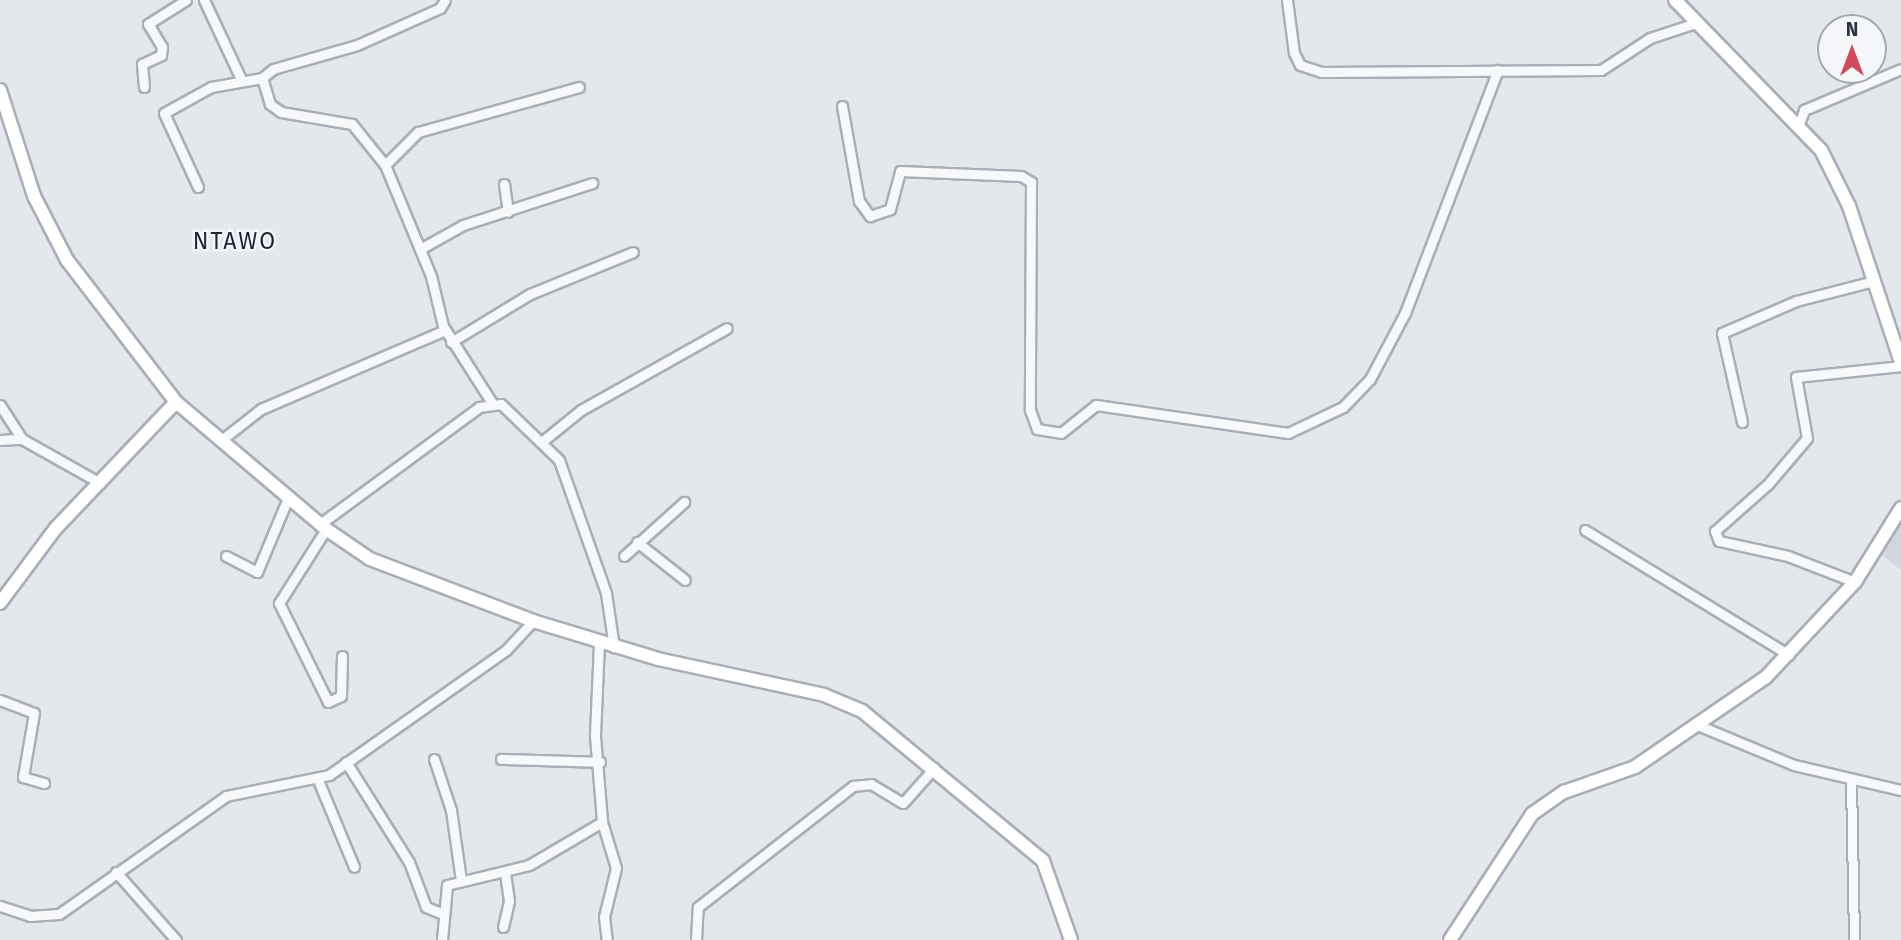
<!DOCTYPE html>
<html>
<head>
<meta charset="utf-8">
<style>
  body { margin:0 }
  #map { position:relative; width:1901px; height:940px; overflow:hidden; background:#e4e7ec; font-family:"Fira Sans",sans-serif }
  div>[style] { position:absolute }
  .built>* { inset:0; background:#d2d6de }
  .roads { filter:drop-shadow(2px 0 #a9aeb7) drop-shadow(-2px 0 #a9aeb7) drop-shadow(0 2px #a9aeb7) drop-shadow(0 -2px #a9aeb7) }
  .street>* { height:9px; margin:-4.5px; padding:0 4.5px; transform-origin:4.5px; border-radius:4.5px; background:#f7f8fa }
  .secondary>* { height:12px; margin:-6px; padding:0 6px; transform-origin:6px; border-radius:6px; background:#fff }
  span { translate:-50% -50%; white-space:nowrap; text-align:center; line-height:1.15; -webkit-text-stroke:5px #f4f6f9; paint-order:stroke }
  .quarter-label { font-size:23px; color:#1d2536; letter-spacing:2px }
  .north { position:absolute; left:1817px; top:14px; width:70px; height:70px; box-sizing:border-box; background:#f4f6f9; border:2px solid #a4a8b1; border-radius:50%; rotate:0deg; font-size:19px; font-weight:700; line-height:28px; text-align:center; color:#2b3445 }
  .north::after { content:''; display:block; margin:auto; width:24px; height:32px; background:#d1495b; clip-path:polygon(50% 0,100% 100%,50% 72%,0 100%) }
</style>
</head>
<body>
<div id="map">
  <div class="built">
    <div style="clip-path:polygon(1901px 517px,1901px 570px,1880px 553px)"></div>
  </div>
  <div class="roads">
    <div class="street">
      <div style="left:204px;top:0;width:87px;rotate:64.9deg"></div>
      <div style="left:1287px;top:0;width:53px;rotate:82.5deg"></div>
      <div style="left:1294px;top:53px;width:13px;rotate:63deg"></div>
      <div style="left:1300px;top:65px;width:22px;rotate:18deg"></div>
      <div style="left:1321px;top:72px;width:280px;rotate:-0.4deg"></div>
      <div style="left:1601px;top:70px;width:59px;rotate:-33.1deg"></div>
      <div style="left:1650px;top:38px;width:48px;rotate:-18.1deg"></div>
      <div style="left:144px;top:87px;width:23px;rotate:-95deg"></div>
      <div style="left:142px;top:64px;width:21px;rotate:-25deg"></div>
      <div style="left:161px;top:55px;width:8px;rotate:-83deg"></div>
      <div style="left:162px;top:47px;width:27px;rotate:-121deg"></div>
      <div style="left:148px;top:24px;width:45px;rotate:-32.3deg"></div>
      <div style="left:842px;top:106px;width:97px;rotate:79.9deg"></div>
      <div style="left:859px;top:201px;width:19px;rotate:54deg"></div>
      <div style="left:870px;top:216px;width:21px;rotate:-19deg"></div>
      <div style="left:890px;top:209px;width:39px;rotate:-75deg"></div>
      <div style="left:900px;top:171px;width:121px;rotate:2.4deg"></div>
      <div style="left:1021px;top:176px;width:12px;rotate:31deg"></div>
      <div style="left:1031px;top:182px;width:228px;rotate:90.3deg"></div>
      <div style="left:1030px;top:410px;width:20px;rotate:70deg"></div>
      <div style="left:1037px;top:429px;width:24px;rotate:9deg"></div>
      <div style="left:1061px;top:433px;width:45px;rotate:-38.7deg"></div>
      <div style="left:1096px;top:405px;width:194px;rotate:8.3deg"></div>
      <div style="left:1288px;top:433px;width:61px;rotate:-25.3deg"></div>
      <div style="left:1343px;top:407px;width:39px;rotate:-46deg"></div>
      <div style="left:1370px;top:379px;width:75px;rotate:-62.1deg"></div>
      <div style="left:1405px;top:313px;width:260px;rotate:-69.1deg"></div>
      <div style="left:1799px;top:124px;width:15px;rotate:-70deg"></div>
      <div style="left:1804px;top:110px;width:105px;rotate:-22.9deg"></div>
      <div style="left:385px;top:165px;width:53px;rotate:-128.8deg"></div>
      <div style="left:352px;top:124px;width:72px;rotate:-170.4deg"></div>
      <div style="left:281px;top:112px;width:14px;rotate:-144deg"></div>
      <div style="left:270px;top:104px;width:27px;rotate:-107deg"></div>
      <div style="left:262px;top:78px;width:14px;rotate:-39deg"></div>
      <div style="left:273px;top:69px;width:87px;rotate:-15.9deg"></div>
      <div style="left:357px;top:45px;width:91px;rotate:-24deg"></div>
      <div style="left:440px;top:8px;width:9px;rotate:-58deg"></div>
      <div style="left:504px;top:184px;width:28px;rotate:82deg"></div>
      <div style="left:198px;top:187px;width:81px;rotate:-114.7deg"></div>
      <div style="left:164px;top:113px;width:54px;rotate:-29deg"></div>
      <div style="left:211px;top:87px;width:52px;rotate:-10deg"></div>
      <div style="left:420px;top:249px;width:49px;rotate:-29.2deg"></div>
      <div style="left:463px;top:225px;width:136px;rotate:-18deg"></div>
      <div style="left:451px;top:342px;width:92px;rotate:-31.3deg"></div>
      <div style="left:530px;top:294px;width:111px;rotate:-22.2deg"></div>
      <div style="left:492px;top:403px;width:91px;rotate:-122.5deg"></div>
      <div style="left:443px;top:326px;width:51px;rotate:-103.5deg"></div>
      <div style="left:431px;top:276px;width:120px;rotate:-112.5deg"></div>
      <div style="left:385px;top:165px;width:47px;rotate:-45deg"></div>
      <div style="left:418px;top:132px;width:167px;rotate:-15.6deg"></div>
      <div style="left:0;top:405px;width:40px;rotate:57.1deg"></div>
      <div style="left:22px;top:439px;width:90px;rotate:29.4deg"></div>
      <div style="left:1742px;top:422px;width:91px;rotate:-102.7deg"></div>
      <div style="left:1722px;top:333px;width:81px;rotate:-23.4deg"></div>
      <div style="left:1796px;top:301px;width:81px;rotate:-14.4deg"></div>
      <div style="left:0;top:440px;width:22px;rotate:-3deg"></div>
      <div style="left:544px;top:440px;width:48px;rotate:-39deg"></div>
      <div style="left:581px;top:410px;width:167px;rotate:-29.3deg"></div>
      <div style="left:220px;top:441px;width:52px;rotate:-38deg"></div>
      <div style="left:261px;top:409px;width:200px;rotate:-23.2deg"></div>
      <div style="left:320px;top:524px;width:197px;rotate:-36.3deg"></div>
      <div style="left:479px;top:407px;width:22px;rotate:-8deg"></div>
      <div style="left:501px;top:404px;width:81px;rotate:44deg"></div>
      <div style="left:559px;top:460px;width:141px;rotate:70.5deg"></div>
      <div style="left:606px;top:593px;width:55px;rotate:81.6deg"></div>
      <div style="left:326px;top:529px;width:88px;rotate:122.4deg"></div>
      <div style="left:279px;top:603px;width:110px;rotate:63.7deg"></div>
      <div style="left:328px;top:702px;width:14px;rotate:-25deg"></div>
      <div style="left:341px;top:696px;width:40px;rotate:-88.6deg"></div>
      <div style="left:1585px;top:530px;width:239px;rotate:31.5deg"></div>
      <div style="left:637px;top:542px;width:61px;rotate:38.4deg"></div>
      <div style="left:226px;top:556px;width:35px;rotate:27deg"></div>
      <div style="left:257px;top:572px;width:80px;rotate:-67.3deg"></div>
      <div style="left:624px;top:556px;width:81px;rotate:-42deg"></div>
      <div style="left:1855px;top:582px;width:72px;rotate:-158.8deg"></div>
      <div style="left:1788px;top:556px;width:71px;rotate:-167.7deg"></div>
      <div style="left:1719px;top:541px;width:11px;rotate:-112deg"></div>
      <div style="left:1715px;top:531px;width:71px;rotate:-41.6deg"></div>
      <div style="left:1768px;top:484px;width:60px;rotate:-49.7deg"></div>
      <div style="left:1807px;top:438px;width:62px;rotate:-100.2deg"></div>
      <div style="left:1796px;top:377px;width:106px;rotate:-6deg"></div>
      <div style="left:599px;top:643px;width:93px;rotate:92.5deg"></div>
      <div style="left:595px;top:736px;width:86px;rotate:85.3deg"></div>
      <div style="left:602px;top:822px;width:48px;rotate:73.1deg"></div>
      <div style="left:616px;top:868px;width:50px;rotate:103.8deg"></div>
      <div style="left:604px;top:917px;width:23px;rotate:83deg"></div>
      <div style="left:0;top:700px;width:36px;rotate:21deg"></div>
      <div style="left:34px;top:713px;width:65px;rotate:99.8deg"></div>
      <div style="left:23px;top:777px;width:22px;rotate:16deg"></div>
      <div style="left:1700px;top:726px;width:102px;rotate:22.5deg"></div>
      <div style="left:1794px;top:765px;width:110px;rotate:13.2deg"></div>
      <div style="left:434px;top:759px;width:54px;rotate:71.6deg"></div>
      <div style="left:451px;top:810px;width:71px;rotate:81.9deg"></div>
      <div style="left:501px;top:759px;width:99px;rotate:1.7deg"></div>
      <div style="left:346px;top:762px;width:118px;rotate:57.8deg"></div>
      <div style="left:409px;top:862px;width:48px;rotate:69.3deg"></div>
      <div style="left:426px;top:907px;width:16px;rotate:22deg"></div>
      <div style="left:318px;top:780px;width:94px;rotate:67.5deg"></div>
      <div style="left:1851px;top:781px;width:159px;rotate:88.9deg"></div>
      <div style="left:116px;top:872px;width:91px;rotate:48.6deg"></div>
      <div style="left:0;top:906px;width:32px;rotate:18deg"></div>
      <div style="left:30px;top:916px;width:29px;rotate:-4deg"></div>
      <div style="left:59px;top:914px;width:204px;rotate:-35.2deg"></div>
      <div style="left:226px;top:796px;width:105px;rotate:-11.5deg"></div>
      <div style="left:329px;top:775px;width:217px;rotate:-35.2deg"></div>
      <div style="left:506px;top:650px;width:40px;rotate:-47deg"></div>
      <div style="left:503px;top:927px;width:27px;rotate:-77deg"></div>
      <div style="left:509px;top:901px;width:27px;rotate:-98deg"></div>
      <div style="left:442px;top:940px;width:55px;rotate:-84.8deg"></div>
      <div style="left:447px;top:885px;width:84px;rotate:-13.7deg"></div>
      <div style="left:529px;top:865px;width:85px;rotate:-30.5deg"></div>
      <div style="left:696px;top:940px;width:33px;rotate:-87deg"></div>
      <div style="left:698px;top:907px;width:197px;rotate:-38deg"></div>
      <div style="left:853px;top:786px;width:18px;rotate:-6deg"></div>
      <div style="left:871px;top:784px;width:37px;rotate:31deg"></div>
      <div style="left:903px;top:803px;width:47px;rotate:-48.5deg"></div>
    </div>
    <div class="secondary">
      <div style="left:1675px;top:0;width:209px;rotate:45.8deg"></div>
      <div style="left:1821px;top:150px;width:63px;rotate:63.4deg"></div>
      <div style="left:1849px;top:206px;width:164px;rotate:71.6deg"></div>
      <div style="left:0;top:90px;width:111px;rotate:72.2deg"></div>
      <div style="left:34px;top:196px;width:72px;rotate:62.7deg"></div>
      <div style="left:67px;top:260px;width:179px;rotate:52.5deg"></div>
      <div style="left:176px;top:402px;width:197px;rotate:40.3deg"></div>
      <div style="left:326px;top:529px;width:53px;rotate:34.3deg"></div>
      <div style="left:370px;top:559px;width:174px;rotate:20.8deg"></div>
      <div style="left:533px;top:621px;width:131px;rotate:16.9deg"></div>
      <div style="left:658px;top:659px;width:170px;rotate:12.2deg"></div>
      <div style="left:824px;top:695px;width:41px;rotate:22.8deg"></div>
      <div style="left:862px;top:711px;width:235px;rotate:39.6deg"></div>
      <div style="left:1043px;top:861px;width:84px;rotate:70.5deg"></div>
      <div style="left:0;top:603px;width:94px;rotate:-53.3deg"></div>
      <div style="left:56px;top:528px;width:174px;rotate:-46.4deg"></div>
      <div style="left:1450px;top:940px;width:150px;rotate:-56.9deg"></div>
      <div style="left:1532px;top:814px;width:39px;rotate:-35deg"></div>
      <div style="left:1564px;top:792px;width:75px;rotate:-19.4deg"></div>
      <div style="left:1635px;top:767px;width:159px;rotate:-34.5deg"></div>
      <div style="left:1766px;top:677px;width:130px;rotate:-46.9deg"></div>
      <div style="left:1855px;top:582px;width:87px;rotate:-58.1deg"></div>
    </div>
  </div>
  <div class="quarter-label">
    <span style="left:235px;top:241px">NTAWO</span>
  </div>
  <div class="north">N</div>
</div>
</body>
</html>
